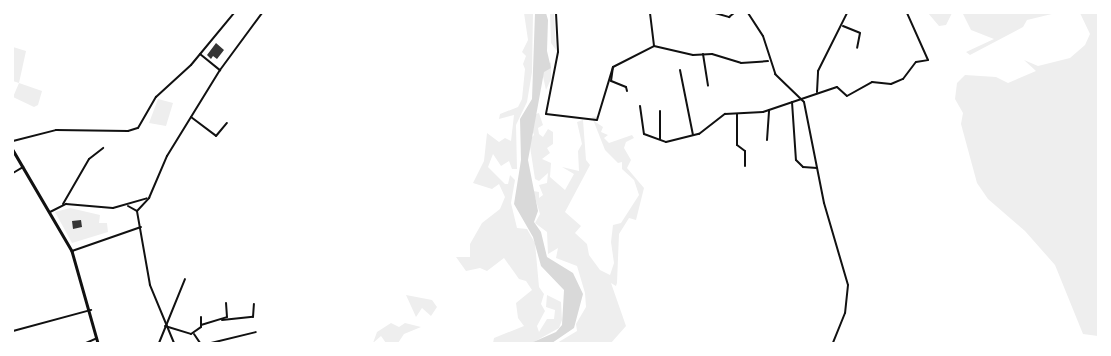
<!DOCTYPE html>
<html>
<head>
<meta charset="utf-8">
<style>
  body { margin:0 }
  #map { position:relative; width:1111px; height:356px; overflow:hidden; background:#fff; font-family:"Libre Baskerville",serif }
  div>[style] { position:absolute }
  .green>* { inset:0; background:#eee }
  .water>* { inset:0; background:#d9d9d9 }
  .building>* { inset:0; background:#353535 }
  .minor>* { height:2px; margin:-1px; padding:0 1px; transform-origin:1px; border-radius:1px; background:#111 }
  .tertiary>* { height:2.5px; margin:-1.25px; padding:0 1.25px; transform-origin:1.25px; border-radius:1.25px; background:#111 }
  span { translate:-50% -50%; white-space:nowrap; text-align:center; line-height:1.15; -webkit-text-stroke:3.5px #fff; paint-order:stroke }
  .frame { position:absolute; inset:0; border:14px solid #fff; pointer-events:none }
</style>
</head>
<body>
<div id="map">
  <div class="green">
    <div style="clip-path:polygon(524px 13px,533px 13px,532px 72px,527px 102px,516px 125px,517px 169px,512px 169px,509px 161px,501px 166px,493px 154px,488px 167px,505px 184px,508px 184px,510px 175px,515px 180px,511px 203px,517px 228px,527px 229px,535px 243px,539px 287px,544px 294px,541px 304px,545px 311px,537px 326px,539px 332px,547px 319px,554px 319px,555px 310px,546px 307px,547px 295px,561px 302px,562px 320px,559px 328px,532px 343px,493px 343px,494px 338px,524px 326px,518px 318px,516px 303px,532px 290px,526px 281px,519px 279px,504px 258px,487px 271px,480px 268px,466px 271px,456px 257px,470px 257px,470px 244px,482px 223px,500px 209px,505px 197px,499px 184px,492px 189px,473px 183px,484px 161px,487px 133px,499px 142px,505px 138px,511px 141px,514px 115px,499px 119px,500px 114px,518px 107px,522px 99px,525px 69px,523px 64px,526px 56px,522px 52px,528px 40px)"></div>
    <div style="clip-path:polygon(550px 13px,554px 13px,556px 50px,551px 43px)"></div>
    <div style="clip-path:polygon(928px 13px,1056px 13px,1027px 20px,1023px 27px,970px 55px,966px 52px,994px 39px,971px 30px,963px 14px,952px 13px,946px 25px,939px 26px)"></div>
    <div style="clip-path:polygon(1080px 13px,1098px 13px,1098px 336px,1083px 334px,1055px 265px,1025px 231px,988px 199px,977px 183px,961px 124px,963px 113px,955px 99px,957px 83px,965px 75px,996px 77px,1008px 83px,1036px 71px,1024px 60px,1038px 66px,1070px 58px,1085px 45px,1090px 34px)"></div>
    <div style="clip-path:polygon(13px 47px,26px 51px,19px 83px,42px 91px,38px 105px,34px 107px,13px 97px,19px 83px,13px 81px)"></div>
    <div style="clip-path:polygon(551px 62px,551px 79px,546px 90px,542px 72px)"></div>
    <div style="clip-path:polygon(158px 99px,173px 103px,166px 126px,149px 123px)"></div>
    <div style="clip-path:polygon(539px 113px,543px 125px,538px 128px,539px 134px,543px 137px,548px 129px,553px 132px,553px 144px,547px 148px,550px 153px,542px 159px,551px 163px,550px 177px,565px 190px,574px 174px,562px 167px,579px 171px,578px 151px,582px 144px,577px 122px,583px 120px,586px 160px,590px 165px,565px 212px,581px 226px,575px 233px,587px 244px,589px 255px,600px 270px,610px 275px,614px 263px,611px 242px,613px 225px,621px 223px,639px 195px,634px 180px,622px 169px,622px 162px,618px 163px,605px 150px,592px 117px,599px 116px,594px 121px,603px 127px,601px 132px,608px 135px,604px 138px,609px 143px,632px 135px,634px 138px,626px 142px,624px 148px,631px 160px,627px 168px,644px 188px,636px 220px,629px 218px,619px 234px,617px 283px,616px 286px,611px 283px,626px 326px,611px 343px,557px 343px,577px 331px,576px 324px,586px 307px,585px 293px,577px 266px,556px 258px,558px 248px,548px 254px,547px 232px,535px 223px,540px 214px,533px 191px,539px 192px,539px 198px,543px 195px,539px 185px,547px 183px,548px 173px,539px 181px,535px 179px,529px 140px,534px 135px,531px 127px,533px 115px)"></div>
    <div style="clip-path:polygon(70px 208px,100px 215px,99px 223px,107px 223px,108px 232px,72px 243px,55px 212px)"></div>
    <div style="clip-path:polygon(406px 295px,432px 300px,437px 307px,431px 316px,422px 308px,416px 317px)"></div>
    <div style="clip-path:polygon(391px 323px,399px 327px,405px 323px,421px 327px,404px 334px,398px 343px,386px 343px,381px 336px,373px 343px,377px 332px)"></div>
  </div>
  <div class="water">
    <div style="clip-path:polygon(535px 13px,546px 13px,548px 20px,547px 51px,551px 68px,544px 72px,528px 160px,538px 211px,534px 222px,541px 232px,547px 257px,573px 273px,583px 294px,574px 328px,552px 343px,531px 343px,556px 332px,562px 325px,564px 290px,541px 266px,533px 237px,514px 204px,521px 160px,520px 119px,532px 99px)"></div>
  </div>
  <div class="building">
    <div style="clip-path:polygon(216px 43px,224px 50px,217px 59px,213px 56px,211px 59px,207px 55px)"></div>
    <div style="clip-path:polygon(81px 220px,82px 227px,73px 229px,72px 221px)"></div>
  </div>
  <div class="minor">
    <div style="left:556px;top:13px;width:39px;rotate:87deg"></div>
    <div style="left:558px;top:52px;width:63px;rotate:101deg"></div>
    <div style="left:546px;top:114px;width:51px;rotate:6.7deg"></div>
    <div style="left:597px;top:120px;width:55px;rotate:-73.2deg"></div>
    <div style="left:650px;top:13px;width:33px;rotate:83deg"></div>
    <div style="left:715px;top:13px;width:15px;rotate:16deg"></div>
    <div style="left:729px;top:17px;width:6px;rotate:-39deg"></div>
    <div style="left:748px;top:13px;width:27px;rotate:57deg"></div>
    <div style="left:763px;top:36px;width:40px;rotate:72deg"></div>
    <div style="left:775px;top:74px;width:40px;rotate:44deg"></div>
    <div style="left:804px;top:102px;width:103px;rotate:78.8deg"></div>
    <div style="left:824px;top:203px;width:85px;rotate:73.7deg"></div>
    <div style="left:848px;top:285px;width:28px;rotate:96deg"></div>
    <div style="left:845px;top:313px;width:32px;rotate:112deg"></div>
    <div style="left:843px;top:26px;width:18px;rotate:22deg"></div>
    <div style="left:860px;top:33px;width:15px;rotate:101deg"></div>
    <div style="left:200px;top:54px;width:26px;rotate:39deg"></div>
    <div style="left:703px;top:54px;width:32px;rotate:81deg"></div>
    <div style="left:680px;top:70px;width:66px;rotate:78.7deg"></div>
    <div style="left:627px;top:91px;width:4px;rotate:-104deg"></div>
    <div style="left:626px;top:87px;width:16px;rotate:-158deg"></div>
    <div style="left:611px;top:81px;width:14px;rotate:-82deg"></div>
    <div style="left:613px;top:67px;width:46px;rotate:-27.1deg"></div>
    <div style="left:654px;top:46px;width:40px;rotate:13deg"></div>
    <div style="left:693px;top:55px;width:19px;rotate:-3deg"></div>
    <div style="left:712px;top:54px;width:30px;rotate:17deg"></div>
    <div style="left:741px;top:63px;width:27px;rotate:-4deg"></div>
    <div style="left:817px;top:92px;width:21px;rotate:-87deg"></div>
    <div style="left:818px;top:71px;width:65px;rotate:-63.4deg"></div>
    <div style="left:792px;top:102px;width:58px;rotate:86.1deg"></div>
    <div style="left:796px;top:160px;width:10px;rotate:45deg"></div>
    <div style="left:803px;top:167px;width:14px;rotate:4deg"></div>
    <div style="left:640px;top:106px;width:28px;rotate:82deg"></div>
    <div style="left:644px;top:134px;width:23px;rotate:20deg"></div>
    <div style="left:666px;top:142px;width:34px;rotate:-14deg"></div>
    <div style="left:699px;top:134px;width:33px;rotate:-38deg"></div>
    <div style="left:725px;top:114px;width:38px;rotate:-3deg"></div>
    <div style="left:763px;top:112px;width:78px;rotate:-18.7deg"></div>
    <div style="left:837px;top:87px;width:13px;rotate:42deg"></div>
    <div style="left:847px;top:96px;width:29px;rotate:-29deg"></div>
    <div style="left:872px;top:82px;width:19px;rotate:6deg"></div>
    <div style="left:891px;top:84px;width:13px;rotate:-23deg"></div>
    <div style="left:903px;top:79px;width:21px;rotate:-53deg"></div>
    <div style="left:916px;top:62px;width:12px;rotate:-9deg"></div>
    <div style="left:928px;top:60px;width:51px;rotate:-114.1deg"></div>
    <div style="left:737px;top:114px;width:31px;rotate:90deg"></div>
    <div style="left:737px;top:145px;width:10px;rotate:37deg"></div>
    <div style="left:745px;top:151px;width:15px;rotate:90deg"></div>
    <div style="left:191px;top:117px;width:31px;rotate:37deg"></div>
    <div style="left:216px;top:136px;width:17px;rotate:-50deg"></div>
    <div style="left:660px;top:139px;width:28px;rotate:-90deg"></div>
    <div style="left:767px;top:140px;width:30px;rotate:-86deg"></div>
    <div style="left:13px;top:141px;width:44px;rotate:-14.3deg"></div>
    <div style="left:56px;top:130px;width:72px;rotate:0.8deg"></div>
    <div style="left:128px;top:131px;width:10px;rotate:-17deg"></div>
    <div style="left:138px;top:128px;width:36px;rotate:-60deg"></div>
    <div style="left:156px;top:97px;width:47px;rotate:-42.4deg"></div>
    <div style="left:191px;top:65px;width:67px;rotate:-50.4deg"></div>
    <div style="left:13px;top:173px;width:12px;rotate:-31deg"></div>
    <div style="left:63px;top:204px;width:52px;rotate:-60deg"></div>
    <div style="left:89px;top:159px;width:18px;rotate:-38deg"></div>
    <div style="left:128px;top:206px;width:10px;rotate:29deg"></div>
    <div style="left:50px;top:212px;width:18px;rotate:-27deg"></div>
    <div style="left:66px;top:204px;width:47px;rotate:4.9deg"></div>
    <div style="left:113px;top:208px;width:35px;rotate:-16deg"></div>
    <div style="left:72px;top:251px;width:73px;rotate:-19.2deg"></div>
    <div style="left:222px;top:320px;width:31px;rotate:-6deg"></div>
    <div style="left:253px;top:317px;width:13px;rotate:-86deg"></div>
    <div style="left:201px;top:325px;width:27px;rotate:-17deg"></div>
    <div style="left:227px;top:317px;width:14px;rotate:-94deg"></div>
    <div style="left:165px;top:326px;width:27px;rotate:17deg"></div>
    <div style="left:191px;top:334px;width:12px;rotate:-35deg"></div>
    <div style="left:201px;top:327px;width:10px;rotate:-90deg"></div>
    <div style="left:13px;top:331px;width:81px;rotate:-15.1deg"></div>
    <div style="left:194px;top:334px;width:11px;rotate:56deg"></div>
    <div style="left:86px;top:343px;width:12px;rotate:-24deg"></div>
    <div style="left:159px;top:343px;width:69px;rotate:-67.9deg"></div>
    <div style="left:174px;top:343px;width:63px;rotate:-112.5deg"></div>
    <div style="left:150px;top:285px;width:75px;rotate:-100deg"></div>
    <div style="left:137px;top:211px;width:18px;rotate:-47deg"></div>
    <div style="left:149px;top:198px;width:46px;rotate:-66.8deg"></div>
    <div style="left:167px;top:156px;width:101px;rotate:-58.4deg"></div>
    <div style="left:220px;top:70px;width:71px;rotate:-53.6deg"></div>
    <div style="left:211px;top:343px;width:46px;rotate:-13.7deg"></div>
  </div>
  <div class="tertiary">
    <div style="left:13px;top:150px;width:117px;rotate:59.7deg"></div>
    <div style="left:72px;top:251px;width:96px;rotate:74.2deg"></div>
  </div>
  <div class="frame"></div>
</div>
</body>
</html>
